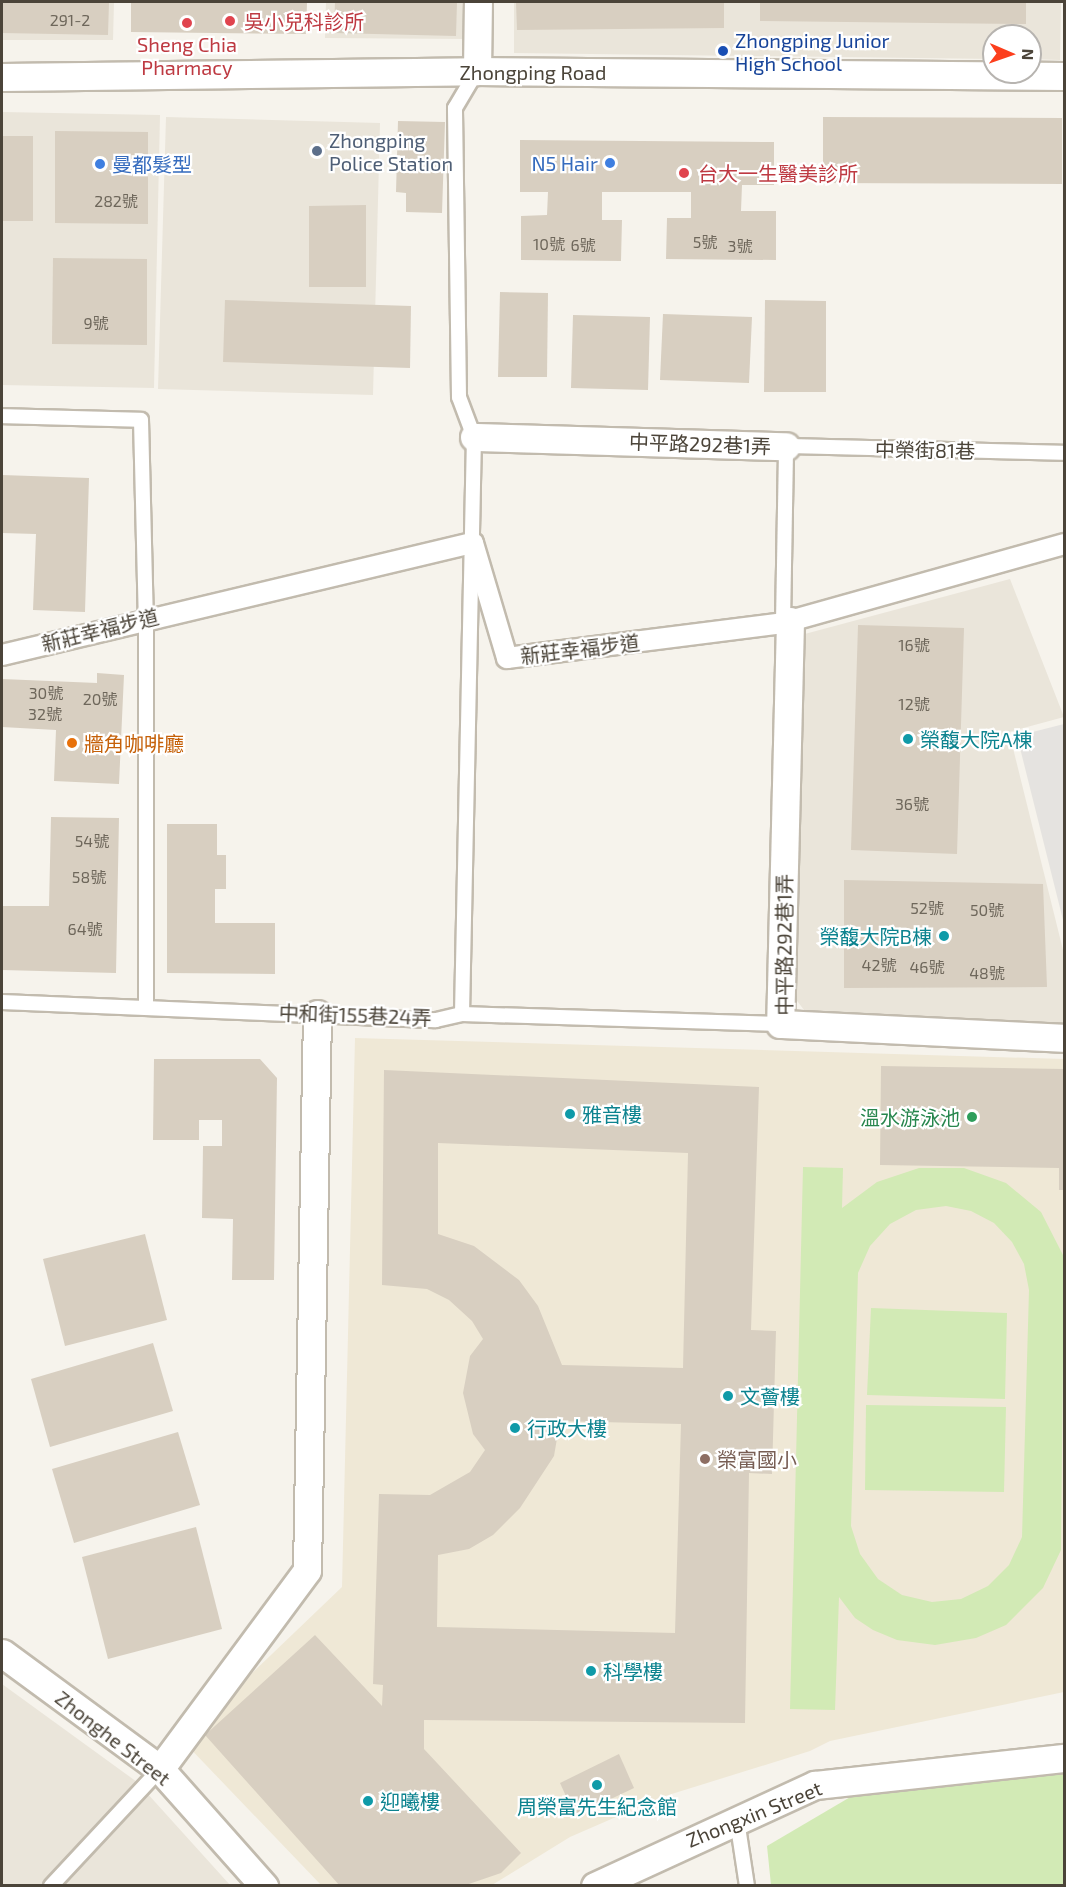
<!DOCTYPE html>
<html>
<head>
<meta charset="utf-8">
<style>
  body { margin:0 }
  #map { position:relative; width:1066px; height:1887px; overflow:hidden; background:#f6f3ec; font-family:"Exo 2","Noto Sans TC",sans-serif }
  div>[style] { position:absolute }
  .residential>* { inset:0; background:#eae5da }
  .education>* { inset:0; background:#efe8d6 }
  .green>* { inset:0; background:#d2eab5 }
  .parking>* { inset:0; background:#e5e3e0 }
  .building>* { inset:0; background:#d8cfc1 }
  .roads { filter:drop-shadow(2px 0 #c2bbae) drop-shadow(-2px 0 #c2bbae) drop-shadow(0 2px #c2bbae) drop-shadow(0 -2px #c2bbae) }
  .service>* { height:14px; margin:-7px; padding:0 7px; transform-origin:7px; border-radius:7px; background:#fff }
  .pedestrian>* { height:20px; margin:-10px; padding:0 10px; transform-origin:10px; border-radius:10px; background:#fff }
  .minor>* { height:27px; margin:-13.5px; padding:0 13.5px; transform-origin:13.5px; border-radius:13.5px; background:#fff }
  .dots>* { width:16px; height:16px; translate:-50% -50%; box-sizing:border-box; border:3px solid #fff; border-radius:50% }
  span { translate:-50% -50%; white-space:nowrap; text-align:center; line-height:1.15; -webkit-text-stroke:4.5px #fff; paint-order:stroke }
  .number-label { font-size:16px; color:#6e675b }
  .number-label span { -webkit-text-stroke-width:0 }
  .health-label { font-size:20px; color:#be3a42 }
  .left { translate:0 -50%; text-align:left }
  .transit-label { font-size:20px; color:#164399 }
  .street-label { font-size:20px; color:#4b4439 }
  .service-label { font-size:20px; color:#4e5e75 }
  .shop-label { font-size:20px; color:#366cbe }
  .right { translate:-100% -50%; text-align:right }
  .culture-label { font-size:20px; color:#0d838f }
  .food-label { font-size:20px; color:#c56008 }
  .leisure-label { font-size:20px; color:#27864d }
  .education-label { font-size:20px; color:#785e54 }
  .frame { position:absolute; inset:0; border:3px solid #4b4439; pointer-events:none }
  .north { position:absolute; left:982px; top:24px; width:60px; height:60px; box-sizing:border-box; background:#fff; border:2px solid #b7b4b0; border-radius:50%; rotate:92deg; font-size:16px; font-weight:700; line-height:24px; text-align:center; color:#4b4439 }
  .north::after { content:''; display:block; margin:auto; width:21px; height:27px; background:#fc3f1d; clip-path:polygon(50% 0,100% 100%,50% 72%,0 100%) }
</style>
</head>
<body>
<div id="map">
  <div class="residential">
    <div style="clip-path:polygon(2px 2px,114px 2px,113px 40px,2px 40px)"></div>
    <div style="clip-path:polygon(326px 2px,468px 2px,467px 39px,325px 38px)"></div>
    <div style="clip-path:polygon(514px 2px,1061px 2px,1060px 60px,1030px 59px,1030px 36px,994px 36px,994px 59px,514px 53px)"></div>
    <div style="clip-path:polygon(2px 112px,160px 115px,154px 388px,2px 385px)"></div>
    <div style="clip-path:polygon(166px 117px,380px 123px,373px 395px,158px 389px)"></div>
    <div style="clip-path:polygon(1010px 579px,1064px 717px,1009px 732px,1064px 954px,1064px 1027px,811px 1019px,791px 993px,801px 635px)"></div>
    <div style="clip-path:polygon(2px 1684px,137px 1782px,230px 1885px,2px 1885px)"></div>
  </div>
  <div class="education">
    <div style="clip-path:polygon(355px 1038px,1064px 1059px,1064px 1692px,830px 1741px,810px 1751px,662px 1797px,570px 1837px,492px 1885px,321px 1885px,182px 1740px,342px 1587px)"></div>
  </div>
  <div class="green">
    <div style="clip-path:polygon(evenodd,803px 1167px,843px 1168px,842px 1208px,877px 1182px,919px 1168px,964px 1168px,1006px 1183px,1041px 1212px,1064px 1257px,1061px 1550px,1043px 1588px,1006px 1625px,976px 1638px,935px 1645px,897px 1640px,873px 1630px,855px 1618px,839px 1597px,835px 1710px,790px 1709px,803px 1167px,946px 1206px,971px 1211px,994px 1223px,1012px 1242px,1024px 1264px,1029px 1290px,1022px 1537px,1009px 1565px,988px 1586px,961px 1599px,932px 1602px,902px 1595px,878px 1579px,860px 1554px,851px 1526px,858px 1273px,870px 1246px,890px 1224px,916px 1210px,946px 1206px)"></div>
    <div style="clip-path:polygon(871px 1308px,1007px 1313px,1005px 1399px,867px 1395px)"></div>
    <div style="clip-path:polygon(866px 1405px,1006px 1407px,1004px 1492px,865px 1490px)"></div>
    <div style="clip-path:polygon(1064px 1769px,1064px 1885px,771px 1885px,767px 1846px,852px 1796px)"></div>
  </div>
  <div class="parking">
    <div style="clip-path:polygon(1064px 724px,1064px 924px,1017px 736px)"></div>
  </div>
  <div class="building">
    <div style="clip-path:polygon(2px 2px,109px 2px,108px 35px,2px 33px)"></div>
    <div style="clip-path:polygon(131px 2px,307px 2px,306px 34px,131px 32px)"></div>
    <div style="clip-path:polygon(335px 2px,457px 2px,456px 36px,334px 33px)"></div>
    <div style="clip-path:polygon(516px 2px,724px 2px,724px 28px,517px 30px)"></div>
    <div style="clip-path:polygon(760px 2px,1026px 2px,1026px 24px,760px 21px)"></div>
    <div style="clip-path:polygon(823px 117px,1062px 118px,1062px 184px,823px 183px)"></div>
    <div style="clip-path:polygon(398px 121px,445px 122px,442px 213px,406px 212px,406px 193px,396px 192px)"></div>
    <div style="clip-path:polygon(55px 131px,148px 132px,148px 224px,55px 223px)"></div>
    <div style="clip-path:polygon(2px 136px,33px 136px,33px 221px,2px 221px)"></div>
    <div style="clip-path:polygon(520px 140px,774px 142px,774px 185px,742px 185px,741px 211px,776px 211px,776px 260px,666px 259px,667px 218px,691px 218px,691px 192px,602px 192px,602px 220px,622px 220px,621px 261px,521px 260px,521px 216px,547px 215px,548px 192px,520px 192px)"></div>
    <div style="clip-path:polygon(366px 205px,366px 287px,309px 287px,309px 206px)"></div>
    <div style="clip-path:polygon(53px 258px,147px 259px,147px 345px,52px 344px)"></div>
    <div style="clip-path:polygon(500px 292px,548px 293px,547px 377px,498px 377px)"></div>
    <div style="clip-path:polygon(225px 300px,411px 306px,410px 368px,223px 362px)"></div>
    <div style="clip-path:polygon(765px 300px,826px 301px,826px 392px,764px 392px)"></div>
    <div style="clip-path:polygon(663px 314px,752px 317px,749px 383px,660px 380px)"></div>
    <div style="clip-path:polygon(573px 315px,650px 317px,648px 390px,571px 388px)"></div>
    <div style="clip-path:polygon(2px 475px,89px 478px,85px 612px,33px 610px,36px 534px,2px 533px)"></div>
    <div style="clip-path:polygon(858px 625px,964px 628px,957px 854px,851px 850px)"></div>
    <div style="clip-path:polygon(97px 673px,124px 675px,119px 784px,54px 781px,56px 730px,2px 727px,2px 679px,97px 683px)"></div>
    <div style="clip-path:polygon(51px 817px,119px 818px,116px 973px,2px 970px,2px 906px,49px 906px)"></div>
    <div style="clip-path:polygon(167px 824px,217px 824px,217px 855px,226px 855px,226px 889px,215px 889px,215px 923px,275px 923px,275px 974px,167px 973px)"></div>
    <div style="clip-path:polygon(844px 880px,1043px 884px,1047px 987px,844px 988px)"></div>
    <div style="clip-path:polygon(154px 1059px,260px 1059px,277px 1078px,274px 1280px,232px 1280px,233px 1219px,202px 1218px,203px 1146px,222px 1146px,222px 1120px,199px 1120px,199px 1140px,153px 1140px)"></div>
    <div style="clip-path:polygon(881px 1066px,1064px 1069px,1064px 1190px,1059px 1190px,1059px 1168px,880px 1165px)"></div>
    <div style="clip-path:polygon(evenodd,384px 1070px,759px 1087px,751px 1330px,776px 1331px,772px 1474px,749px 1473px,745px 1723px,424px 1720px,424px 1749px,521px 1853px,501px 1873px,463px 1886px,340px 1886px,205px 1735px,315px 1635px,382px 1706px,383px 1685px,373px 1684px,379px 1494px,430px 1495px,470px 1472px,485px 1450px,473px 1434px,463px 1393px,470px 1356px,483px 1339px,472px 1321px,449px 1300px,427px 1289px,382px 1285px,384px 1070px,438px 1143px,688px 1153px,683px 1368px,562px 1365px,538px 1306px,519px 1280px,474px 1246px,438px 1234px,438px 1143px,384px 1070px,560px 1421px,681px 1424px,675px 1633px,437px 1627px,438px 1555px,469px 1549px,493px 1535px,520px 1508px,554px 1456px,560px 1421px)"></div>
    <div style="clip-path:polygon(145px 1234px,167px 1320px,65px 1346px,43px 1259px)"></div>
    <div style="clip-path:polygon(153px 1343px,173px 1411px,50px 1447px,31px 1379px)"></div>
    <div style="clip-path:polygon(178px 1432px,200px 1505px,74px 1543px,52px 1469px)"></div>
    <div style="clip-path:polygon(196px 1527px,222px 1629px,108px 1659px,82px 1557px)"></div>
    <div style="clip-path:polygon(619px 1754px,634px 1788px,575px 1816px,560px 1783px)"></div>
  </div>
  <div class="roads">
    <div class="service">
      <div style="left:2px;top:416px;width:139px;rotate:1.6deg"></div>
      <div style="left:141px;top:420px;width:198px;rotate:88.6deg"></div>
      <div style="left:146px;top:618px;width:389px;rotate:90deg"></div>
      <div style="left:783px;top:623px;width:177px;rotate:-89deg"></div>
      <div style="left:786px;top:446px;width:278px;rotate:1.4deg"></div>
      <div style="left:2px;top:1002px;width:434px;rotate:2.4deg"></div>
      <div style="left:436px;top:1020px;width:27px;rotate:-13deg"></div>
      <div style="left:462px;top:1014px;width:318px;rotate:1.8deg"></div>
      <div style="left:462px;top:1014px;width:577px;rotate:-88.81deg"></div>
      <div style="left:474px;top:437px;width:43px;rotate:-110.6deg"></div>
      <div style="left:459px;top:397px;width:289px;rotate:-90.8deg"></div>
      <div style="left:455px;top:108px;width:43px;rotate:-59.3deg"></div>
      <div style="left:737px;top:1820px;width:67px;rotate:81.4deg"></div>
      <div style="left:51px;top:1886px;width:160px;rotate:-47deg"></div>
    </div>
    <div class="pedestrian">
      <div style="left:2px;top:655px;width:484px;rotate:-13.4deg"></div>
      <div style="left:473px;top:543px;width:120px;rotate:73.5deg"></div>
      <div style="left:507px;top:658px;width:278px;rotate:-7.2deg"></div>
      <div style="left:783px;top:623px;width:292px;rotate:-15.7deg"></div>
    </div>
    <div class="minor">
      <div style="left:477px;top:71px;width:69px;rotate:-89.2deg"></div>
      <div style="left:2px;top:77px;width:475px;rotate:-0.7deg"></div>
      <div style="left:477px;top:71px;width:587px;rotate:0.49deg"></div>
      <div style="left:474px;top:437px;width:312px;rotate:1.7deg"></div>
      <div style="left:790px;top:621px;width:403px;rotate:91.4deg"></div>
      <div style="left:780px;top:1024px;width:284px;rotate:2.8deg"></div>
      <div style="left:2px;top:1653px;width:196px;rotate:36.3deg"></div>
      <div style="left:160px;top:1769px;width:157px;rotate:48.4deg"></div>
      <div style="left:160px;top:1769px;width:247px;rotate:-53.5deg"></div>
      <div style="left:307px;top:1570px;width:556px;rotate:-88.97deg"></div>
      <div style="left:595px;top:1886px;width:242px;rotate:-24.7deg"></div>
      <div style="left:815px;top:1785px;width:250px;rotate:-6.2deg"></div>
    </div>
  </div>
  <div class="dots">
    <div style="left:230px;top:21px;background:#e0444e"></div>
    <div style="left:187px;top:23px;background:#e0444e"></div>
    <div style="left:723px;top:51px;background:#1a4fb4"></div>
    <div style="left:317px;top:151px;background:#5c6f8a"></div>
    <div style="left:610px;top:163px;background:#3f7fe0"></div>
    <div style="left:100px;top:164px;background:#3f7fe0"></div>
    <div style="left:684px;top:173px;background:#e0444e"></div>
    <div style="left:908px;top:739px;background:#0f9aa8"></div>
    <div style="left:72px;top:743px;background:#e8710a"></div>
    <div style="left:944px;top:936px;background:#0f9aa8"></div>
    <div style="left:570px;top:1114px;background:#0f9aa8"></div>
    <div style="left:972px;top:1117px;background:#2e9e5b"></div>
    <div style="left:728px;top:1396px;background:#0f9aa8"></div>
    <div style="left:515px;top:1428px;background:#0f9aa8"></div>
    <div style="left:705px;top:1459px;background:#8d6e63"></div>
    <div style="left:591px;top:1671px;background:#0f9aa8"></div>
    <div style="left:597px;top:1785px;background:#0f9aa8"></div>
    <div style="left:368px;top:1801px;background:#0f9aa8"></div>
  </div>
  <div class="number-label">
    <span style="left:70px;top:20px">291-2</span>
    <span style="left:116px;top:201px">282號</span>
    <span style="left:705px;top:242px">5號</span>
    <span style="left:549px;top:244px">10號</span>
    <span style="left:583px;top:245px">6號</span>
    <span style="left:740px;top:246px">3號</span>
    <span style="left:96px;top:323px">9號</span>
    <span style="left:914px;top:645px">16號</span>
    <span style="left:46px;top:693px">30號</span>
    <span style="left:100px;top:699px">20號</span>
    <span style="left:914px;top:704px">12號</span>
    <span style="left:45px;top:714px">32號</span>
    <span style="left:912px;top:804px">36號</span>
    <span style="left:92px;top:841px">54號</span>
    <span style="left:89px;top:877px">58號</span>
    <span style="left:927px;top:908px">52號</span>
    <span style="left:987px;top:910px">50號</span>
    <span style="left:85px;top:929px">64號</span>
    <span style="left:879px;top:965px">42號</span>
    <span style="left:927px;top:967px">46號</span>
    <span style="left:987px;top:973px">48號</span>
  </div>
  <div class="health-label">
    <span class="left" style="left:244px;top:21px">吳小兒科診所</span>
    <span style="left:187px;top:56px">Sheng Chia<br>Pharmacy</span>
    <span class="left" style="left:698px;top:173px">台大一生醫美診所</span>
  </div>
  <div class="transit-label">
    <span class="left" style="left:735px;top:52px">Zhongping Junior<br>High School</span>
  </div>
  <div class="street-label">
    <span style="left:533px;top:72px">Zhongping Road</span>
    <span style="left:700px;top:444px;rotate:2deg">中平路292巷1弄</span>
    <span style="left:925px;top:450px;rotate:1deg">中榮街81巷</span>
    <span style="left:100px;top:630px;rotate:-14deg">新莊幸福步道</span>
    <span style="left:580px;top:649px;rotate:-7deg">新莊幸福步道</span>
    <span style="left:784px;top:945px;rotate:-90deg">中平路292巷1弄</span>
    <span style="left:355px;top:1015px;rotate:2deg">中和街155巷24弄</span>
    <span style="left:113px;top:1738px;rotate:38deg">Zhonghe Street</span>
    <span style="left:754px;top:1814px;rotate:-22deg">Zhongxin Street</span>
  </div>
  <div class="service-label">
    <span class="left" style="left:329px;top:152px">Zhongping<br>Police Station</span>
  </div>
  <div class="shop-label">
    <span class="right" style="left:598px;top:163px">N5 Hair</span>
    <span class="left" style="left:112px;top:164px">曼都髮型</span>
  </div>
  <div class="culture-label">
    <span class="left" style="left:920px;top:739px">榮馥大院A棟</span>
    <span class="right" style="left:932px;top:936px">榮馥大院B棟</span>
    <span class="left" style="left:582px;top:1114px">雅音樓</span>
    <span class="left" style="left:740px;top:1396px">文薈樓</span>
    <span class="left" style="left:527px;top:1428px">行政大樓</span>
    <span class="left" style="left:603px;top:1671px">科學樓</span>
    <span class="left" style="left:380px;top:1801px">迎曦樓</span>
    <span style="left:597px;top:1806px">周榮富先生紀念館</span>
  </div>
  <div class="food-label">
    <span class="left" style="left:84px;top:743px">牆角咖啡廳</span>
  </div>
  <div class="leisure-label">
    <span class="right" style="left:960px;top:1117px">溫水游泳池</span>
  </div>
  <div class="education-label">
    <span class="left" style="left:717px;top:1459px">榮富國小</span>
  </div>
  <div class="frame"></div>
  <div class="north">N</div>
</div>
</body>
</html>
